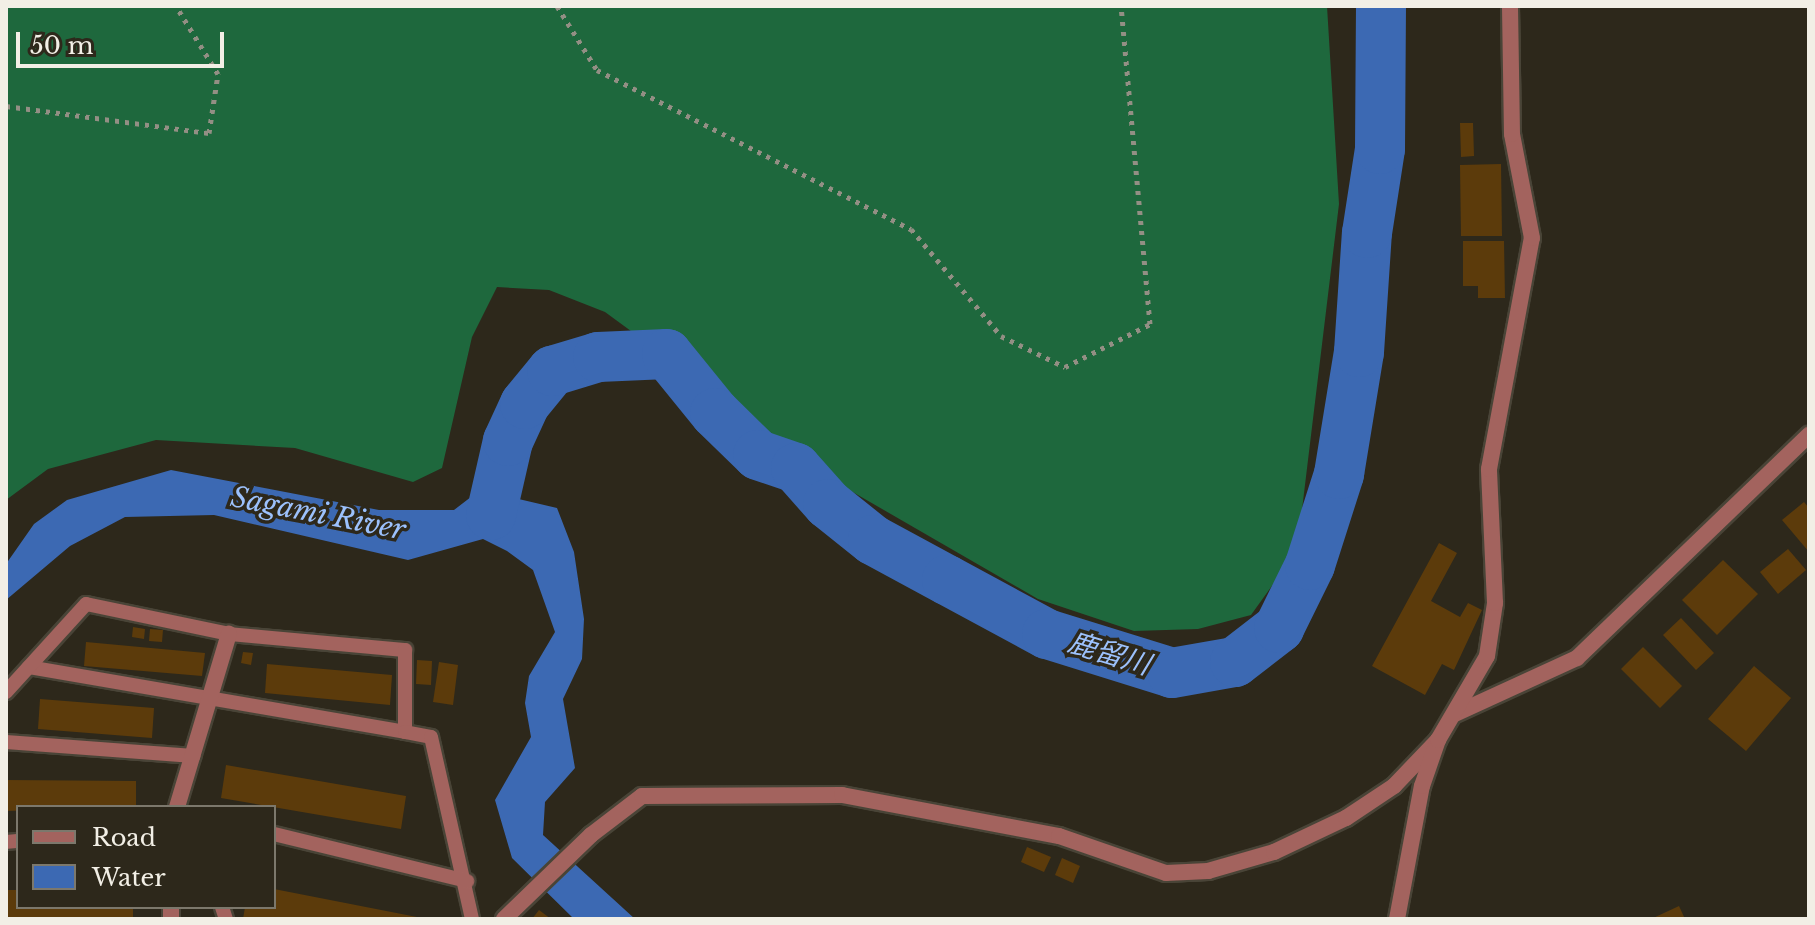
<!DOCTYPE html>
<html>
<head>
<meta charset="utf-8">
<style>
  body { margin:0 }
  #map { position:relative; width:1815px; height:925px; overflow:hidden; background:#2d281b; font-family:"Libre Baskerville","Noto Sans JP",serif }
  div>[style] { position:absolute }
  .forest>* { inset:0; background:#1e683d }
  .water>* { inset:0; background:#3c69b3 }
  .river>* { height:50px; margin:-25px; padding:0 25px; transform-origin:25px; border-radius:25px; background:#3c69b3 }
  .building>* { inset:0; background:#5c3b0b }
  .path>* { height:5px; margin-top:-2.5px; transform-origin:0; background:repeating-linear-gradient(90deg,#938f84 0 4px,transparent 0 10px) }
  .roads { filter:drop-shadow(2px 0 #494437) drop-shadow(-2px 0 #494437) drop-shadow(0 2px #494437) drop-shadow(0 -2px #494437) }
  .lane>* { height:14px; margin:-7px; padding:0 7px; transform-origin:7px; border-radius:7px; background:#a3635e }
  .street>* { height:16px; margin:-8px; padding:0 8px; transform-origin:8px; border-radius:8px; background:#a3635e }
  span { translate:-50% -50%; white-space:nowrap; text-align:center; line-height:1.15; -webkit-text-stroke:7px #2d281b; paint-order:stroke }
  .water-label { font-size:28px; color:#9cc1fc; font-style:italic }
  .frame { position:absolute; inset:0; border:8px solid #f2efe6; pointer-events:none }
  .legend { position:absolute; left:16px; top:805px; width:260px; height:104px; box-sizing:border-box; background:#2d281b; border:2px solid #7c786c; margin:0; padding:10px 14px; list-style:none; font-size:24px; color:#f2efe6 }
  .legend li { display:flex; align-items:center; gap:16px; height:40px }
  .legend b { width:40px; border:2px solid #7c786c }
  .scale { position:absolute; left:16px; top:32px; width:208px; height:36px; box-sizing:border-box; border:4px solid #f2efe6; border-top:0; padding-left:10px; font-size:24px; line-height:28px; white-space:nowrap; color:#f2efe6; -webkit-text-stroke:6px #2d281b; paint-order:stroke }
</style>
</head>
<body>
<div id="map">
  <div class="forest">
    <div style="clip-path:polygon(6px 6px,1327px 6px,1339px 204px,1297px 551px,1251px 615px,1198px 629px,1134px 631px,1038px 599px,844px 487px,605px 312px,549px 290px,497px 287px,472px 337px,442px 468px,413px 482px,295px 448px,156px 440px,48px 469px,6px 500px)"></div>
  </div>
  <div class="water">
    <div style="clip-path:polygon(171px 470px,379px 510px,454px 510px,480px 490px,557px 508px,574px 552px,584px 619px,582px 659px,563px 699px,575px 768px,545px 802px,543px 835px,635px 919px,574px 919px,512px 858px,495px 800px,531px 737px,525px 703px,529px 676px,555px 632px,533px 570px,507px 551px,483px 539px,408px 560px,214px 515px,125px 517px,70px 546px,6px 600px,6px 564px,34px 524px,67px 500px)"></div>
  </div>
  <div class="river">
    <div style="left:491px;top:515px;width:76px;rotate:-77.1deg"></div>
    <div style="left:508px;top:441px;width:41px;rotate:-65.3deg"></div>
    <div style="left:525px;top:404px;width:43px;rotate:-50.7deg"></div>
    <div style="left:552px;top:371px;width:48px;rotate:-16.9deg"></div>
    <div style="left:598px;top:357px;width:69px;rotate:-2.5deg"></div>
    <div style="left:667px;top:354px;width:76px;rotate:50.9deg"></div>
    <div style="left:715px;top:413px;width:60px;rotate:44.3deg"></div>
    <div style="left:758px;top:455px;width:40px;rotate:18.9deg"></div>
    <div style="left:796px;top:468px;width:48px;rotate:48.4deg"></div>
    <div style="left:828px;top:504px;width:58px;rotate:38.7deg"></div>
    <div style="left:873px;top:540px;width:84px;rotate:28.4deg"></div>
    <div style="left:947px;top:580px;width:114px;rotate:28.4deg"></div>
    <div style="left:1047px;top:634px;width:131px;rotate:17.3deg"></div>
    <div style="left:1172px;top:673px;width:64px;rotate:-9.9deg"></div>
    <div style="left:1235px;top:662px;width:56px;rotate:-37.7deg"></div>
    <div style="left:1279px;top:628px;width:70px;rotate:-63.8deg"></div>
    <div style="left:1310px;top:565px;width:96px;rotate:-72.3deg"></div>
    <div style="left:1339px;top:474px;width:124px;rotate:-80.7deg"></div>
    <div style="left:1359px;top:352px;width:119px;rotate:-86.2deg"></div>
    <div style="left:1367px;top:233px;width:85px;rotate:-81.2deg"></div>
    <div style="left:1380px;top:149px;width:143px;rotate:-89.6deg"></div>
  </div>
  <div class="building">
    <div style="clip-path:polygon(1460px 123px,1473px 123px,1474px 156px,1461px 157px)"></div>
    <div style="clip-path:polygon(1501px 164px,1502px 236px,1461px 236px,1460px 165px)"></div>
    <div style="clip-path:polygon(1463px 241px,1504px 241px,1505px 298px,1478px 298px,1478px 286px,1463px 286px)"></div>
    <div style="clip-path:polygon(1804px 502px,1809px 508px,1809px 552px,1782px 520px)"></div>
    <div style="clip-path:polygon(1439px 543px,1457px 553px,1431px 601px,1460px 617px,1468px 603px,1482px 610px,1454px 670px,1442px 664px,1425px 695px,1372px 666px)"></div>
    <div style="clip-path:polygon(1788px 549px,1806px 570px,1778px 594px,1760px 572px)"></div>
    <div style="clip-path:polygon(1723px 560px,1758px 594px,1717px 635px,1682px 600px)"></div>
    <div style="clip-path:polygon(1681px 618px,1714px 653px,1696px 670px,1663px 635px)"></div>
    <div style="clip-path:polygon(133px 627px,145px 629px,144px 639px,132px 637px)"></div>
    <div style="clip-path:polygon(150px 629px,163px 630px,162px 642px,149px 641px)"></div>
    <div style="clip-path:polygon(86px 642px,205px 653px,202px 676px,84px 666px)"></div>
    <div style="clip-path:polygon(1643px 647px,1682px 686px,1660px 708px,1621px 669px)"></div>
    <div style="clip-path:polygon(243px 652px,253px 653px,251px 665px,241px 663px)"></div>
    <div style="clip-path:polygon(417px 660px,432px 661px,431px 685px,416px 684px)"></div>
    <div style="clip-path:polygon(439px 662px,458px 665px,453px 705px,433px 702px)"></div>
    <div style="clip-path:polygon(267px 664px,392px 675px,390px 705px,265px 693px)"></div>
    <div style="clip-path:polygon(1754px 666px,1791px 698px,1746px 751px,1708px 719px)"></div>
    <div style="clip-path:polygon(40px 699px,154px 708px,152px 738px,38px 729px)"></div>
    <div style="clip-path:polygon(226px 765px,406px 796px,401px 829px,221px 798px)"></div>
    <div style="clip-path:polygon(6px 780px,136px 781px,136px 807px,6px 811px)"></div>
    <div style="clip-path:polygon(1027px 847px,1051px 857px,1044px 872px,1021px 862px)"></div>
    <div style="clip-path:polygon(1062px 858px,1080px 866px,1073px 883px,1055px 875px)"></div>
    <div style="clip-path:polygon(274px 889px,422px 918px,422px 919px,243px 919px,245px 907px,274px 907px)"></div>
    <div style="clip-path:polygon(6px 890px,18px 890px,18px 907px,133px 907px,133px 919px,6px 919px)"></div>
    <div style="clip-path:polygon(1679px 906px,1685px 919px,1651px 919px)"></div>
    <div style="clip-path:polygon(539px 910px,551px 919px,532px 919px)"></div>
  </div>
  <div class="path">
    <div style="left:557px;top:6px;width:75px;rotate:58deg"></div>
    <div style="left:597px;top:70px;width:352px;rotate:26.9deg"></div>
    <div style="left:911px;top:229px;width:140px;rotate:49.9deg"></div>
    <div style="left:1001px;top:336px;width:71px;rotate:25.8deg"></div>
    <div style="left:1065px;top:367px;width:95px;rotate:-26.8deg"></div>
    <div style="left:1150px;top:324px;width:319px;rotate:-95.2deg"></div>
    <div style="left:6px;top:106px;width:205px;rotate:7.6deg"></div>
    <div style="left:209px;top:133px;width:60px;rotate:-81.3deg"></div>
    <div style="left:218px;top:74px;width:80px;rotate:-121.7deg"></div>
  </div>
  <div class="roads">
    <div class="lane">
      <div style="left:29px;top:667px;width:382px;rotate:9.8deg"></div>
      <div style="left:6px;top:692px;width:119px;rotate:-47.7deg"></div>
      <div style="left:86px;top:604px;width:146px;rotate:11.8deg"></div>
      <div style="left:229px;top:634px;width:177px;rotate:5.2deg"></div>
      <div style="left:405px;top:650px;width:82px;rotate:90deg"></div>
      <div style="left:405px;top:732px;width:26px;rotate:11deg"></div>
      <div style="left:431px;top:737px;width:187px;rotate:77.3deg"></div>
      <div style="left:6px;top:742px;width:188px;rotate:4.3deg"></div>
      <div style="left:274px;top:834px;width:199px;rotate:13.7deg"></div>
      <div style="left:6px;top:842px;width:12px;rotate:-5deg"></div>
      <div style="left:222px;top:907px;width:13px;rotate:72deg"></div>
    </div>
    <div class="street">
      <div style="left:1455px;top:714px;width:134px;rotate:-24.7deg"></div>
      <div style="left:1577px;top:658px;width:322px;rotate:-43.9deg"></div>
      <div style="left:177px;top:807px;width:181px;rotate:-73.3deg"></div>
      <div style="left:171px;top:907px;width:12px;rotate:90deg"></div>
      <div style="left:504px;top:919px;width:121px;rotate:-44deg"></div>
      <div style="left:591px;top:835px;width:64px;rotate:-37.4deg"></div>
      <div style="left:642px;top:796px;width:200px;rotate:-0.3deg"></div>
      <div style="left:842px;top:795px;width:221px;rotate:10.7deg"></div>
      <div style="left:1059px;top:836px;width:113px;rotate:19.1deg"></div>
      <div style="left:1166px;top:873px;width:42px;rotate:-2.7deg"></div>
      <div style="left:1208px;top:871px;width:69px;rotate:-16.1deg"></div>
      <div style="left:1274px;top:852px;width:80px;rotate:-25.3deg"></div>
      <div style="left:1346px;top:818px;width:58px;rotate:-33.7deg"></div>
      <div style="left:1394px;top:786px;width:64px;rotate:-46.3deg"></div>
      <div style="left:1397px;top:919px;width:135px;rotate:-79.4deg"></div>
      <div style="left:1422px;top:786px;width:49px;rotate:-70.8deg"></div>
      <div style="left:1438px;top:740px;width:97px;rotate:-59.7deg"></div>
      <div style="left:1487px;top:656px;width:54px;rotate:-81.4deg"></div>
      <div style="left:1495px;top:603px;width:134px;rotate:-92.6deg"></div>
      <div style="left:1489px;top:469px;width:235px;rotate:-79.5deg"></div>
      <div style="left:1532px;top:238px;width:106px;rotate:-100.9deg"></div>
      <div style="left:1512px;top:134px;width:128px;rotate:-90.9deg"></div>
    </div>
  </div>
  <div class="water-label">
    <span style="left:318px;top:514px;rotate:11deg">Sagami River</span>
    <span style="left:1109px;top:654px;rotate:17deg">鹿留川</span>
  </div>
  <div class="frame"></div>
  <ul class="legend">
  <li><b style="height:10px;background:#a3635e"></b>Road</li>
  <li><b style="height:22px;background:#3c69b3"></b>Water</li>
  </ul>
  <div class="scale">50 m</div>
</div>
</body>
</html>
